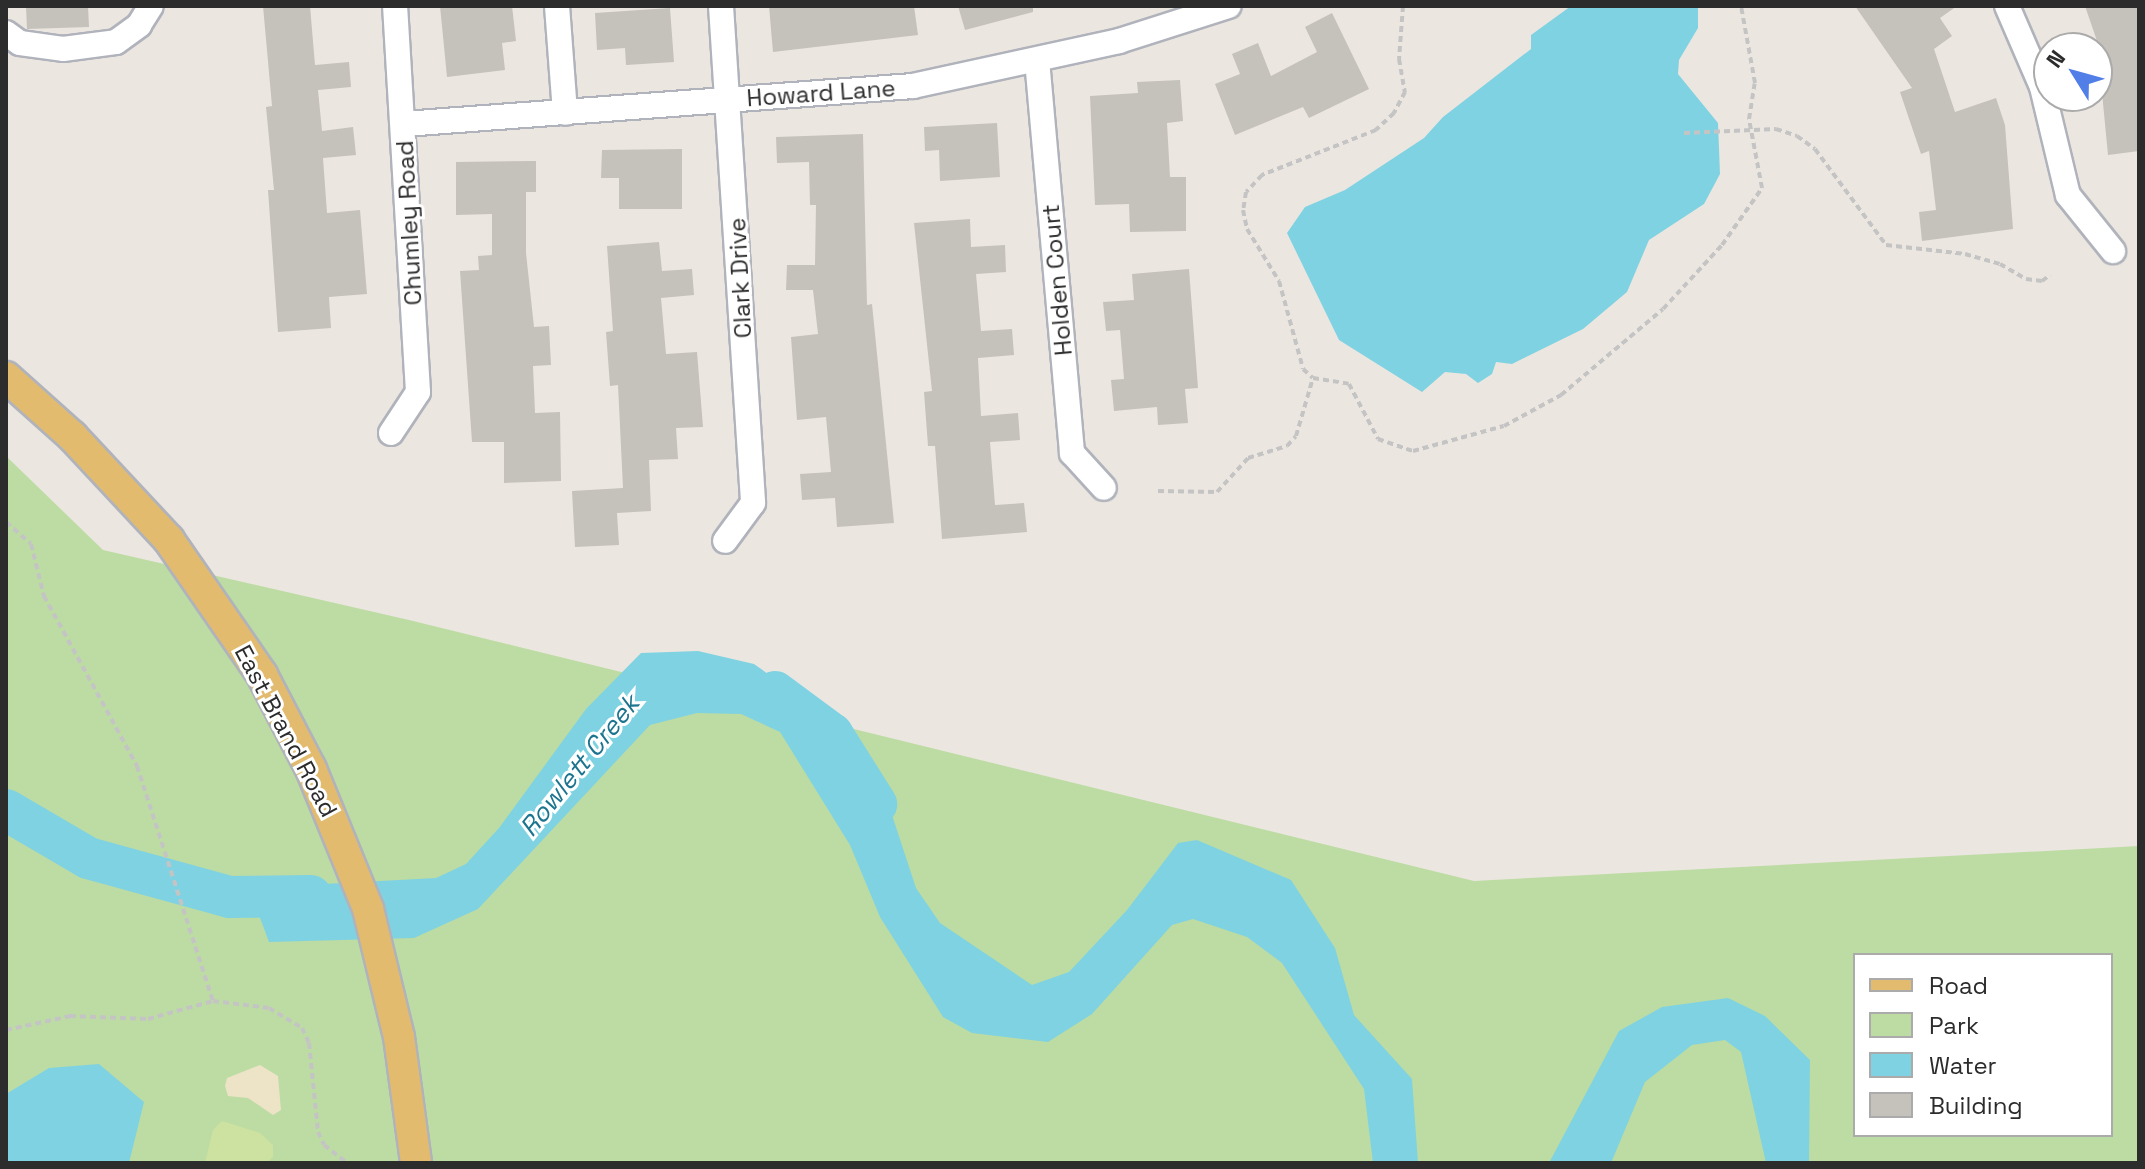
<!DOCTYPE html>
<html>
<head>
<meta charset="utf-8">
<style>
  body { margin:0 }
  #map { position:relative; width:2145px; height:1169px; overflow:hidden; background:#ece6e0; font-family:"Space Grotesk",sans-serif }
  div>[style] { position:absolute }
  .green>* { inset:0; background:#bcdca3 }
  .sand>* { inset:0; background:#ede3c7 }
  .pitch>* { inset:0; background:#cde2a0 }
  .water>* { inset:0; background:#7fd2e2 }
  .river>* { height:42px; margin:-21px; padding:0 21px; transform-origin:21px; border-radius:21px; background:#7fd2e2 }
  .building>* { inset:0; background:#c5c1bb }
  .path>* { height:4px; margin-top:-2px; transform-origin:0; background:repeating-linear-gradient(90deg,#c4c4c4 0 6px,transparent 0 10px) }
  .roads { filter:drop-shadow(2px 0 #b0b3bb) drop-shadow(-2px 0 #b0b3bb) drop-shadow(0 2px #b0b3bb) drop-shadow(0 -2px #b0b3bb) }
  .minor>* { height:24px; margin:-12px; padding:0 12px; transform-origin:12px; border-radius:12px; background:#fff }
  .major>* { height:30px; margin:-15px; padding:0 15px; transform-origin:15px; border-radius:15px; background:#e2bb6f }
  span { translate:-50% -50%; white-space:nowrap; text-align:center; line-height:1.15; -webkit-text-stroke:6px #fff; paint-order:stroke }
  .street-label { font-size:24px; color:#2c2c2c }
  .water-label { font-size:26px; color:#1d748f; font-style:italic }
  .frame { position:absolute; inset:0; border:8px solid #2c2c2c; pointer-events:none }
  .legend { position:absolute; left:1853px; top:953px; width:260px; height:184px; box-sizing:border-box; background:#fff; border:2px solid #ababab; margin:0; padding:10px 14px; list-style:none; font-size:24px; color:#2c2c2c }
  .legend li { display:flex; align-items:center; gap:16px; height:40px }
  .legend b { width:40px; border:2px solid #ababab }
  .north { position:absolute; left:2033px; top:32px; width:80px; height:80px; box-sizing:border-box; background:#fff; border:2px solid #ababab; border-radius:50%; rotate:307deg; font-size:22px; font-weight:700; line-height:32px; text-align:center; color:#2c2c2c }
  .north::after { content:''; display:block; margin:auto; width:28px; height:36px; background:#527ee7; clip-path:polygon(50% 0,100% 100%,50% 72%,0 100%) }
</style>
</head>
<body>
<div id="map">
  <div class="green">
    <div style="clip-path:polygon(evenodd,6px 456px,103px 550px,409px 620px,1474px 881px,2139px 846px,2139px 1163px,6px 1163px,6px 456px,1855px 955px,2111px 955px,2111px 1135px,1855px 1135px,1855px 955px)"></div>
  </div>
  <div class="sand">
    <div style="clip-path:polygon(260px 1065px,278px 1076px,281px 1110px,273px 1115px,248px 1098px,228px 1096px,225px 1086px,227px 1078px)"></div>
  </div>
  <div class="pitch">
    <div style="clip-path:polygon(222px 1121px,260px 1133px,273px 1145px,273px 1157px,266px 1163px,205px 1163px,213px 1130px)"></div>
  </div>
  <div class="water">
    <div style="clip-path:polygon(1571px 6px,1698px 6px,1698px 28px,1679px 60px,1678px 74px,1718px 123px,1720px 174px,1704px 204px,1649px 240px,1627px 292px,1583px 329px,1512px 364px,1496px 362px,1492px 374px,1478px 383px,1466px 374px,1445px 372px,1422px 392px,1339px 340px,1287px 233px,1305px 207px,1345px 190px,1424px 138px,1443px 117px,1531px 49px,1531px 35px)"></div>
    <div style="clip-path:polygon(698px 651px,754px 664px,792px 691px,891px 812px,916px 888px,940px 923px,1032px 985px,1069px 972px,1127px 910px,1178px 843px,1197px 840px,1291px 880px,1335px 948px,1354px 1015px,1412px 1079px,1418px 1163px,1373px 1163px,1364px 1089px,1282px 963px,1247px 937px,1193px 919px,1172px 925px,1092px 1014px,1048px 1042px,972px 1033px,943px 1017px,880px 917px,850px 845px,780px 732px,741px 714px,697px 713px,650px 725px,478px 909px,414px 938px,269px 942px,249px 888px,436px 878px,466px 864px,499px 828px,586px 709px,641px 653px)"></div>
    <div style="clip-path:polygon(1728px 998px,1765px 1016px,1810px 1060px,1809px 1163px,1766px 1163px,1741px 1052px,1725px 1040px,1692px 1045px,1645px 1082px,1611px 1163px,1549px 1163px,1619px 1031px,1662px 1007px)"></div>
    <div style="clip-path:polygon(99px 1064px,144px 1102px,129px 1163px,6px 1163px,6px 1094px,49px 1068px)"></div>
  </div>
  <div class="river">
    <div style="left:775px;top:692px;width:71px;rotate:36.4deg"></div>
    <div style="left:832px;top:734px;width:83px;rotate:57.8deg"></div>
    <div style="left:6px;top:810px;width:95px;rotate:30.3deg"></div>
    <div style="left:88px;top:858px;width:147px;rotate:15.4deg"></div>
    <div style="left:230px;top:897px;width:81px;rotate:-0.7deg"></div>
  </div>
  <div class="building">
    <div style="clip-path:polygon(26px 6px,88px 6px,89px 27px,27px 29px)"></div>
    <div style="clip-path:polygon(263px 6px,310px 6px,315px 65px,349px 62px,351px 87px,318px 90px,322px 131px,353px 127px,356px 155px,323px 158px,327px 213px,360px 210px,367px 294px,329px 297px,331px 328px,278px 332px,268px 190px,274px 190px,266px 107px,272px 106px)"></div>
    <div style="clip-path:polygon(440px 6px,512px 6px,516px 41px,502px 43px,505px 70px,447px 77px)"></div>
    <div style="clip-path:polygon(769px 6px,914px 6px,918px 35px,773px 52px)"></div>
    <div style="clip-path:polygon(958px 6px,1033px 6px,1033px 12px,965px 30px)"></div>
    <div style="clip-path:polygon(1855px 6px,1957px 6px,1940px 18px,1952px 36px,1934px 49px,1955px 112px,1996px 98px,2005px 125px,2013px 229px,1922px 241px,1919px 212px,1936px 210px,1929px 151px,1921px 154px,1900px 92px,1912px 88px)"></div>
    <div style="clip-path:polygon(2085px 6px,2139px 6px,2139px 151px,2108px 155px,2097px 41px)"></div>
    <div style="clip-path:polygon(670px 8px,674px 62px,626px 65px,625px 48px,597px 50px,595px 13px)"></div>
    <div style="clip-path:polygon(1332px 13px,1369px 89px,1309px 118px,1303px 107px,1235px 135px,1215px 84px,1240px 74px,1232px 54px,1258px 43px,1271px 76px,1317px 52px,1305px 27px)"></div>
    <div style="clip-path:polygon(1180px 80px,1183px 121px,1167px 123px,1170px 177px,1186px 177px,1186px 231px,1130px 232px,1129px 204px,1095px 205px,1090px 96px,1138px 93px,1137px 82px)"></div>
    <div style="clip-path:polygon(997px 123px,1000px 177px,940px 181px,939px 150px,925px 151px,924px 127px)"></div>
    <div style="clip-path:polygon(863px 134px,867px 305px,872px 304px,894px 523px,837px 527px,835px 498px,802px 500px,800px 474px,831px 472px,826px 417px,797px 420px,791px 337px,818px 334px,813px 290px,786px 290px,787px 265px,815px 265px,816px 205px,810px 205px,809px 162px,777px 163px,776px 137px)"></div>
    <div style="clip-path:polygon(682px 149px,682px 209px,619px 209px,619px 178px,601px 178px,602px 150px)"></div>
    <div style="clip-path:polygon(536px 161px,536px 192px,526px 192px,526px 253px,534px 327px,549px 326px,551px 365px,533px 366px,535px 413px,560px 412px,561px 481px,504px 483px,504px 442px,472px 442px,460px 271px,479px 270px,478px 256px,492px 255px,492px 214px,456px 215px,456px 162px)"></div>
    <div style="clip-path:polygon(970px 219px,971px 247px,1005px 245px,1006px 272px,976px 274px,981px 331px,1012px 329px,1014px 355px,978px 358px,981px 416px,1018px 413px,1020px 440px,990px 442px,995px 505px,1024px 503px,1027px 532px,942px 539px,935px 446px,928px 446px,924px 392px,932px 391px,914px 223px)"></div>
    <div style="clip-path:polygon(659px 242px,662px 271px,692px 269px,694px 295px,661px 298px,666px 354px,697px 352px,703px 427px,676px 428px,678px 459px,649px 460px,651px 511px,617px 513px,619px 545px,575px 547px,572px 491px,623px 488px,618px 385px,610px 386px,606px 332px,613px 331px,607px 246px)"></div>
    <div style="clip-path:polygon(1189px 269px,1198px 388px,1185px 389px,1188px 423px,1158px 425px,1157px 407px,1114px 411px,1111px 380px,1124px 379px,1120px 330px,1106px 331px,1103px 302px,1134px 300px,1132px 274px)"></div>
  </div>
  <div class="path">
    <div style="left:1403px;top:6px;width:53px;rotate:94.3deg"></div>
    <div style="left:1399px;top:59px;width:34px;rotate:80deg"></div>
    <div style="left:1405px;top:92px;width:24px;rotate:118deg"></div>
    <div style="left:1394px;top:113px;width:25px;rotate:137deg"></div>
    <div style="left:1376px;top:130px;width:123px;rotate:158.5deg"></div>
    <div style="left:1262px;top:175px;width:23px;rotate:133deg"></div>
    <div style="left:1246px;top:192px;width:18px;rotate:99deg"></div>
    <div style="left:1243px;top:210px;width:19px;rotate:78deg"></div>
    <div style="left:1247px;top:229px;width:61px;rotate:58.4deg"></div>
    <div style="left:1279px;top:281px;width:91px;rotate:74.7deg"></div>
    <div style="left:1303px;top:369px;width:13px;rotate:42deg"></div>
    <div style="left:1313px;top:378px;width:36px;rotate:9deg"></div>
    <div style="left:1349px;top:384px;width:62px;rotate:62.2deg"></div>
    <div style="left:1378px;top:439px;width:37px;rotate:19deg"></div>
    <div style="left:1413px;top:451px;width:94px;rotate:-15.4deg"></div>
    <div style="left:1504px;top:426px;width:65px;rotate:-28.5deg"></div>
    <div style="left:1561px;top:395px;width:133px;rotate:-40.1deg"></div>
    <div style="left:1663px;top:309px;width:87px;rotate:-47.3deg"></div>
    <div style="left:1722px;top:245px;width:70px;rotate:-54.9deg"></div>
    <div style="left:1762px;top:188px;width:70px;rotate:-100.7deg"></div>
    <div style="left:1749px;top:119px;width:36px;rotate:-81deg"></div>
    <div style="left:1755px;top:83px;width:78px;rotate:-100.3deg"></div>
    <div style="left:1684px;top:133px;width:92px;rotate:-2.5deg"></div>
    <div style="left:1776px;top:129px;width:22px;rotate:18deg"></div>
    <div style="left:1797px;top:136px;width:22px;rotate:36deg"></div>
    <div style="left:1815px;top:149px;width:119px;rotate:53.5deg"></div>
    <div style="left:1886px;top:245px;width:80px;rotate:6.5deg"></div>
    <div style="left:1965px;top:254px;width:36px;rotate:16deg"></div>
    <div style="left:2000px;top:264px;width:30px;rotate:30deg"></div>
    <div style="left:2026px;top:279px;width:16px;rotate:7deg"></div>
    <div style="left:2042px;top:281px;width:10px;rotate:-37deg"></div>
    <div style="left:1158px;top:491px;width:59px;rotate:1deg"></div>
    <div style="left:1217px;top:492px;width:46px;rotate:-47.6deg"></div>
    <div style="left:1248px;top:458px;width:41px;rotate:-17.1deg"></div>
    <div style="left:1287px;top:446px;width:13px;rotate:-48deg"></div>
    <div style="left:1296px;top:436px;width:60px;rotate:-73.7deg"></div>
    <div style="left:6px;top:522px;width:33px;rotate:41deg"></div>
    <div style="left:31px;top:544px;width:54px;rotate:76deg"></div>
    <div style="left:44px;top:596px;width:194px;rotate:61.3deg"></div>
    <div style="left:137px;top:766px;width:247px;rotate:72.1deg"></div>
    <div style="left:6px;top:1030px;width:66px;rotate:-12.3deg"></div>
    <div style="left:70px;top:1016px;width:78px;rotate:2.2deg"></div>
    <div style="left:148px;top:1019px;width:67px;rotate:-15.5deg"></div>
    <div style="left:213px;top:1001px;width:56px;rotate:7.1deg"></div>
    <div style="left:269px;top:1008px;width:39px;rotate:31deg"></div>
    <div style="left:302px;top:1028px;width:17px;rotate:65deg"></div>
    <div style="left:309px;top:1043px;width:89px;rotate:84.2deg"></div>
    <div style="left:318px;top:1132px;width:14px;rotate:65deg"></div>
    <div style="left:324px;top:1145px;width:29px;rotate:38deg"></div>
  </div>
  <div class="roads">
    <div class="minor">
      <div style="left:557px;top:6px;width:107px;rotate:85.7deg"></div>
      <div style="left:721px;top:6px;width:498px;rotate:86.3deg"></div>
      <div style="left:753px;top:503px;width:47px;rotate:126.4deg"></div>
      <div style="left:2007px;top:6px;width:88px;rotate:66.6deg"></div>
      <div style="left:2042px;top:87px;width:111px;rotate:76.5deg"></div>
      <div style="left:2068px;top:195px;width:72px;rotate:51.2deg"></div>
      <div style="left:6px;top:33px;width:17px;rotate:36deg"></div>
      <div style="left:20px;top:43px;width:43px;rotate:7.9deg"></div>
      <div style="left:63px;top:49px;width:53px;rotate:-7.5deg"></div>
      <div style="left:116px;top:42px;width:29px;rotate:-36deg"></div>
      <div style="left:139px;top:25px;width:22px;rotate:-58deg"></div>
      <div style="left:1037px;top:60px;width:395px;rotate:84.9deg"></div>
      <div style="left:1072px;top:453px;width:47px;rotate:47.6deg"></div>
      <div style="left:404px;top:124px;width:510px;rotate:-4.27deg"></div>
      <div style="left:913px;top:86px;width:211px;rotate:-12.3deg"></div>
      <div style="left:1119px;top:41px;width:115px;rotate:-17.7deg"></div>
      <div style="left:391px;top:433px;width:49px;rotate:-56.6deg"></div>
      <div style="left:418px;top:392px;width:387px;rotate:-93.4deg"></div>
    </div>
    <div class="major">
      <div style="left:6px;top:377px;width:89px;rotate:41.8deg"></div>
      <div style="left:72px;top:436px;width:142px;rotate:47deg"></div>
      <div style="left:169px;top:540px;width:164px;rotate:55.4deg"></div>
      <div style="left:262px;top:675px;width:106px;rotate:62.5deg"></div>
      <div style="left:311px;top:769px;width:151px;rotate:67.8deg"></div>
      <div style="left:368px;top:909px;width:132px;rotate:76.4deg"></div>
      <div style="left:399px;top:1037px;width:127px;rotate:82.3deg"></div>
    </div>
  </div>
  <div class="street-label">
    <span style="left:821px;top:93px;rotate:-4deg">Howard Lane</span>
    <span style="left:409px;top:223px;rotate:-93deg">Chumley Road</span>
    <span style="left:740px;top:278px;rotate:-93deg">Clark Drive</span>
    <span style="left:1057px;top:280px;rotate:-95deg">Holden Court</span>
    <span style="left:286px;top:731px;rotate:62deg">East Brand Road</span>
  </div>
  <div class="water-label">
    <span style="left:580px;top:766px;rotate:-51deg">Rowlett Creek</span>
  </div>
  <div class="frame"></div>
  <ul class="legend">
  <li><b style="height:10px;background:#e2bb6f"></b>Road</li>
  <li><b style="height:22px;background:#bcdca3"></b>Park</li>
  <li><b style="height:22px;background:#7fd2e2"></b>Water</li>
  <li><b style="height:22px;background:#c5c1bb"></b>Building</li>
  </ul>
  <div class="north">N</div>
</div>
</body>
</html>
